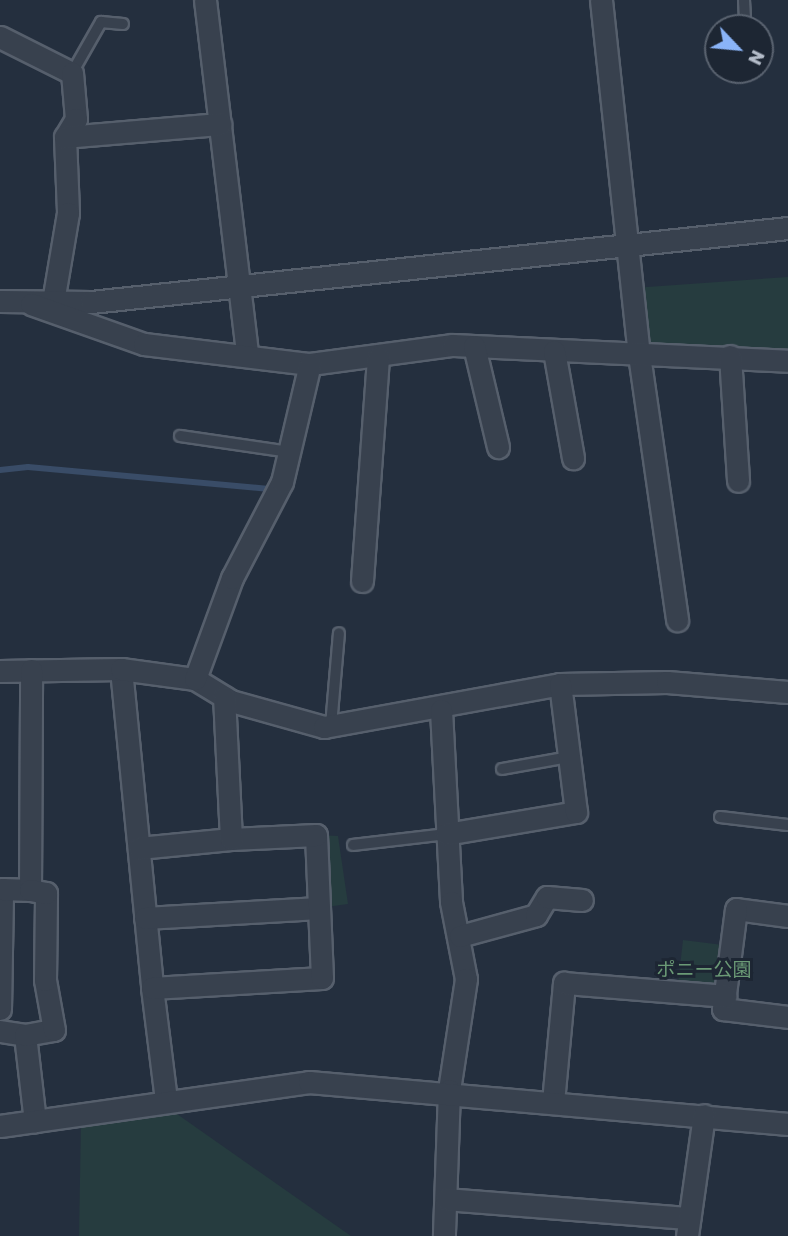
<!DOCTYPE html>
<html>
<head>
<meta charset="utf-8">
<style>
  body { margin:0 }
  #map { position:relative; width:788px; height:1236px; overflow:hidden; background:#242f3e; font-family:Rubik,"Noto Sans JP",sans-serif }
  div>[style] { position:absolute }
  .green>* { inset:0; background:#263c3f }
  .stream>* { height:6px; margin:-3px; padding:0 3px; transform-origin:3px; border-radius:3px; background:#394c67 }
  .roads { filter:drop-shadow(2px 0 #565f6c) drop-shadow(-2px 0 #565f6c) drop-shadow(0 2px #565f6c) drop-shadow(0 -2px #565f6c) }
  .lane>* { height:10px; margin:-5px; padding:0 5px; transform-origin:5px; border-radius:5px; background:#38414e }
  .street>* { height:21px; margin:-10.5px; padding:0 10.5px; transform-origin:10.5px; border-radius:10.5px; background:#38414e }
  span { translate:-50% -50%; white-space:nowrap; text-align:center; line-height:1.15; -webkit-text-stroke:6px #1d2633; paint-order:stroke }
  .park-label { font-size:19px; color:#6b9a76 }
  .north { position:absolute; left:704px; top:14px; width:70px; height:70px; box-sizing:border-box; background:#1d2633; border:2px solid #59626f; border-radius:50%; rotate:116deg; font-size:19px; font-weight:700; line-height:28px; text-align:center; color:#b4bcc9 }
  .north::after { content:''; display:block; margin:auto; width:24px; height:32px; background:#8ab4f8; clip-path:polygon(50% 0,100% 100%,50% 72%,0 100%) }
</style>
</head>
<body>
<div id="map">
  <div class="green">
    <div style="clip-path:polygon(788px 277px,788px 363px,639px 355px,633px 288px)"></div>
    <div style="clip-path:polygon(316px 835px,338px 836px,348px 904px,319px 908px)"></div>
    <div style="clip-path:polygon(683px 940px,731px 946px,726px 998px,677px 993px)"></div>
    <div style="clip-path:polygon(167px 1107px,351px 1236px,79px 1236px,81px 1122px)"></div>
  </div>
  <div class="stream">
    <div style="left:0;top:470px;width:28px;rotate:-6deg"></div>
    <div style="left:28px;top:467px;width:242px;rotate:5.2deg"></div>
  </div>
  <div class="roads">
    <div class="lane">
      <div style="left:744px;top:0;width:17px;rotate:87deg"></div>
      <div style="left:72px;top:73px;width:59px;rotate:-60.4deg"></div>
      <div style="left:101px;top:22px;width:22px;rotate:5deg"></div>
      <div style="left:180px;top:436px;width:111px;rotate:8.3deg"></div>
      <div style="left:331px;top:726px;width:93px;rotate:-85.1deg"></div>
      <div style="left:502px;top:769px;width:68px;rotate:-10.2deg"></div>
      <div style="left:720px;top:817px;width:68px;rotate:6.7deg"></div>
      <div style="left:353px;top:845px;width:94px;rotate:-6.7deg"></div>
    </div>
    <div class="street">
      <div style="left:205px;top:0;width:354px;rotate:83.2deg"></div>
      <div style="left:601px;top:0;width:357px;rotate:83.9deg"></div>
      <div style="left:639px;top:355px;width:268px;rotate:81.8deg"></div>
      <div style="left:0;top:37px;width:80px;rotate:26.6deg"></div>
      <div style="left:72px;top:73px;width:46px;rotate:85deg"></div>
      <div style="left:76px;top:119px;width:21px;rotate:121deg"></div>
      <div style="left:65px;top:137px;width:76px;rotate:87.7deg"></div>
      <div style="left:68px;top:213px;width:90px;rotate:99.6deg"></div>
      <div style="left:65px;top:137px;width:156px;rotate:-4.8deg"></div>
      <div style="left:0;top:301px;width:91px;rotate:0.6deg"></div>
      <div style="left:91px;top:302px;width:701px;rotate:-6.06deg"></div>
      <div style="left:31px;top:304px;width:120px;rotate:19.5deg"></div>
      <div style="left:144px;top:344px;width:167px;rotate:6.9deg"></div>
      <div style="left:310px;top:364px;width:144px;rotate:-7.6deg"></div>
      <div style="left:453px;top:345px;width:335px;rotate:2.7deg"></div>
      <div style="left:474px;top:346px;width:104px;rotate:76.6deg"></div>
      <div style="left:554px;top:351px;width:109px;rotate:79.9deg"></div>
      <div style="left:730px;top:356px;width:125px;rotate:86.3deg"></div>
      <div style="left:362px;top:581px;width:224px;rotate:-85.9deg"></div>
      <div style="left:121px;top:669px;width:321px;rotate:84.4deg"></div>
      <div style="left:0;top:671px;width:121px;rotate:-0.9deg"></div>
      <div style="left:121px;top:669px;width:75px;rotate:7.7deg"></div>
      <div style="left:195px;top:679px;width:42px;rotate:31.4deg"></div>
      <div style="left:231px;top:701px;width:97px;rotate:15.6deg"></div>
      <div style="left:324px;top:727px;width:240px;rotate:-10.3deg"></div>
      <div style="left:560px;top:684px;width:107px;rotate:-1.1deg"></div>
      <div style="left:667px;top:682px;width:121px;rotate:4.7deg"></div>
      <div style="left:195px;top:679px;width:108px;rotate:-69.9deg"></div>
      <div style="left:232px;top:578px;width:108px;rotate:-62.5deg"></div>
      <div style="left:282px;top:482px;width:121px;rotate:-76.7deg"></div>
      <div style="left:441px;top:710px;width:192px;rotate:87deg"></div>
      <div style="left:451px;top:902px;width:78px;rotate:79deg"></div>
      <div style="left:466px;top:979px;width:112px;rotate:98.7deg"></div>
      <div style="left:449px;top:1090px;width:146px;rotate:92deg"></div>
      <div style="left:446px;top:834px;width:132px;rotate:-9.6deg"></div>
      <div style="left:576px;top:812px;width:129px;rotate:-97.1deg"></div>
      <div style="left:139px;top:848px;width:92px;rotate:-5.6deg"></div>
      <div style="left:788px;top:916px;width:52px;rotate:-172.3deg"></div>
      <div style="left:736px;top:909px;width:101px;rotate:97.4deg"></div>
      <div style="left:723px;top:1009px;width:65px;rotate:7deg"></div>
      <div style="left:145px;top:918px;width:174px;rotate:-3.3deg"></div>
      <div style="left:460px;top:936px;width:79px;rotate:-15.4deg"></div>
      <div style="left:536px;top:915px;width:21px;rotate:-59deg"></div>
      <div style="left:547px;top:897px;width:35px;rotate:5deg"></div>
      <div style="left:0;top:1009px;width:120px;rotate:-89deg"></div>
      <div style="left:2px;top:889px;width:28px;rotate:2deg"></div>
      <div style="left:30px;top:890px;width:220px;rotate:-89.7deg"></div>
      <div style="left:0;top:1031px;width:25px;rotate:9deg"></div>
      <div style="left:25px;top:1035px;width:87px;rotate:83.4deg"></div>
      <div style="left:25px;top:1035px;width:29px;rotate:-10deg"></div>
      <div style="left:54px;top:1030px;width:51px;rotate:-100.2deg"></div>
      <div style="left:45px;top:980px;width:87px;rotate:-89.3deg"></div>
      <div style="left:46px;top:893px;width:16px;rotate:-169deg"></div>
      <div style="left:166px;top:1100px;width:113px;rotate:-97.1deg"></div>
      <div style="left:152px;top:988px;width:170px;rotate:-3.4deg"></div>
      <div style="left:322px;top:978px;width:143px;rotate:-92.4deg"></div>
      <div style="left:316px;top:835px;width:85px;rotate:177.3deg"></div>
      <div style="left:231px;top:839px;width:142px;rotate:-92.8deg"></div>
      <div style="left:553px;top:1102px;width:120px;rotate:-84.7deg"></div>
      <div style="left:564px;top:983px;width:162px;rotate:4.6deg"></div>
      <div style="left:0;top:1126px;width:312px;rotate:-8.1deg"></div>
      <div style="left:309px;top:1082px;width:481px;rotate:5deg"></div>
      <div style="left:446px;top:1199px;width:244px;rotate:4.5deg"></div>
      <div style="left:687px;top:1236px;width:122px;rotate:-82deg"></div>
    </div>
  </div>
  <div class="park-label">
    <span style="left:704px;top:970px">ポニー公園</span>
  </div>
  <div class="north">N</div>
</div>
</body>
</html>
